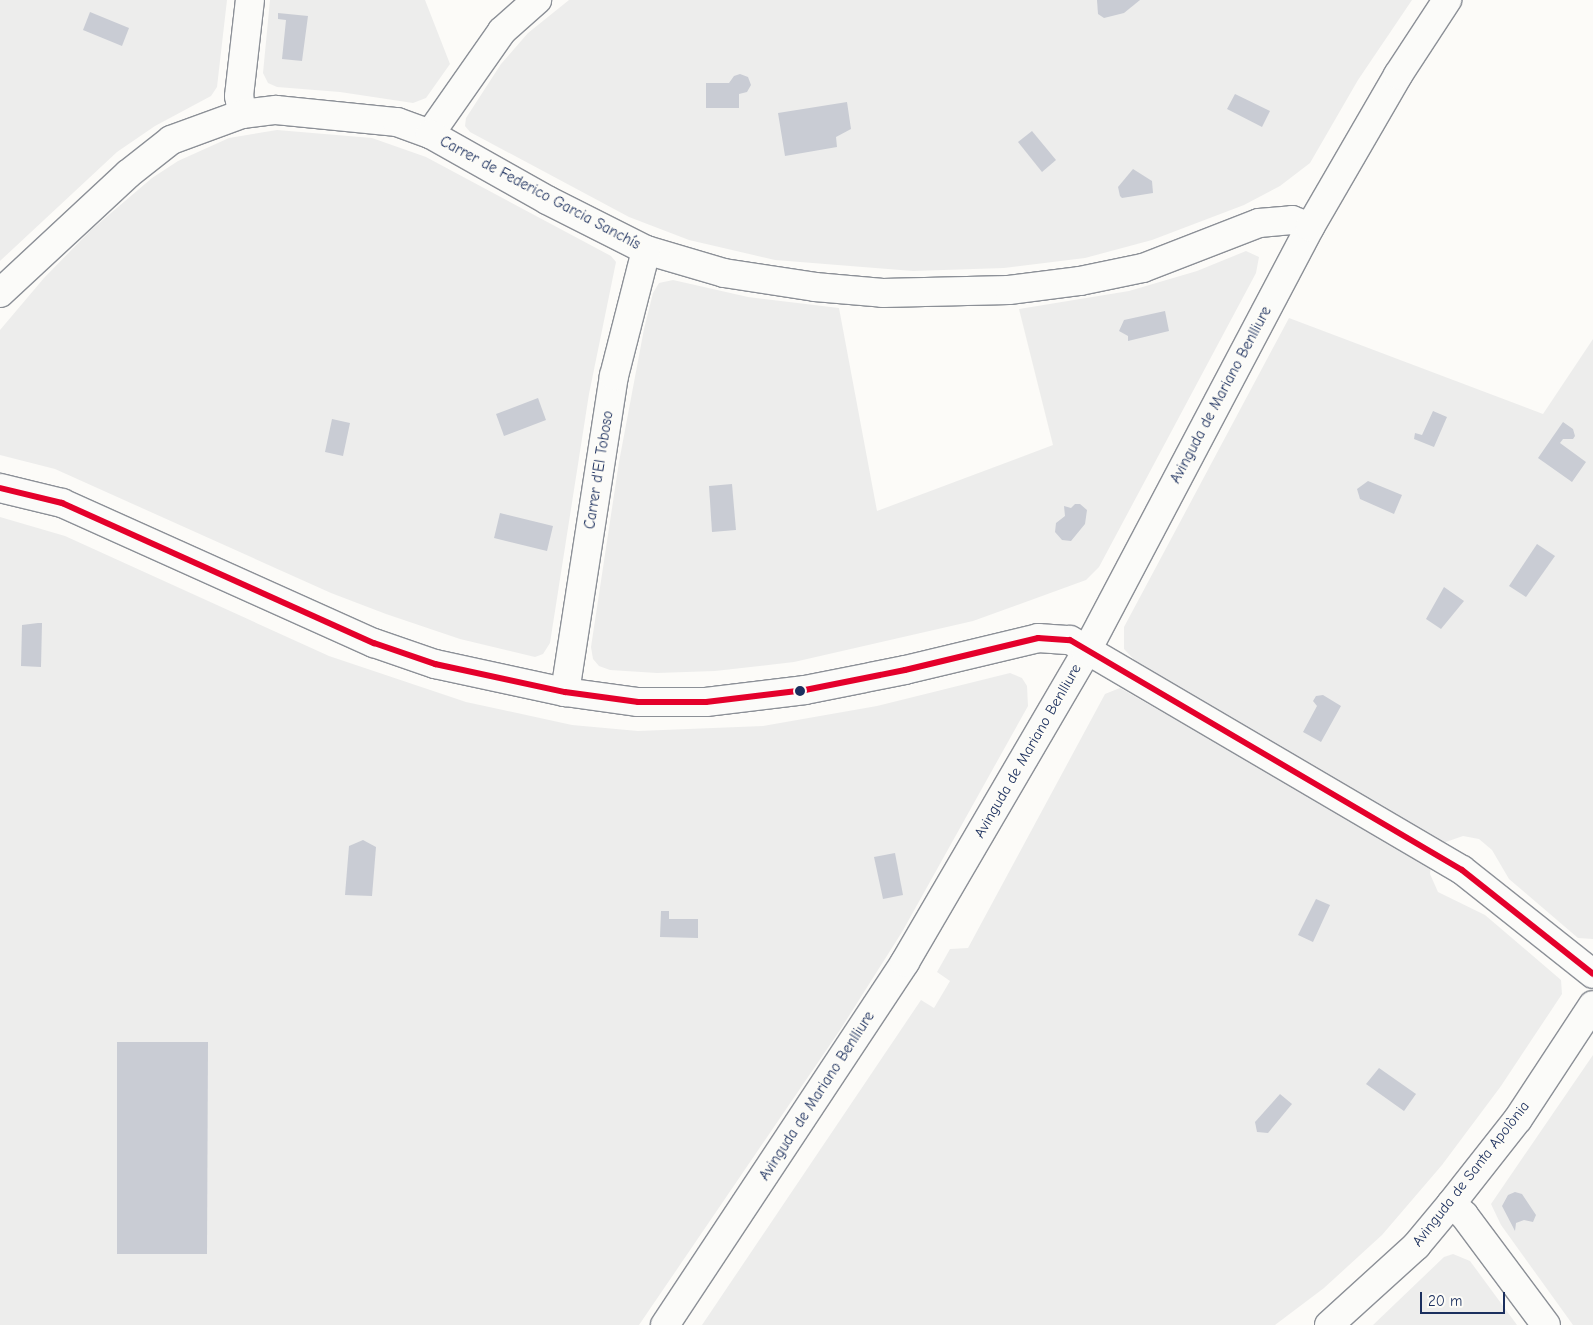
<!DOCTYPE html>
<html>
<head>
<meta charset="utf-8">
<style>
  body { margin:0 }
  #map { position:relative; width:1593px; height:1325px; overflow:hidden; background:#fcfbf8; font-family:"Comic Neue",sans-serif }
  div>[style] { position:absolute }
  .green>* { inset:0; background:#ededec }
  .water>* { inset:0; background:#c9ccd4 }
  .roads { filter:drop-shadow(1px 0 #8c9097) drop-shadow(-1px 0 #8c9097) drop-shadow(0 1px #8c9097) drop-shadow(0 -1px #8c9097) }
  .minor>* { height:28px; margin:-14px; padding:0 14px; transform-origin:14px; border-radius:14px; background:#fbfbf9 }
  .bus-1>* { height:6px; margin:-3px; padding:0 3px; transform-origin:3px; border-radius:3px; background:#e4002b }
  .dots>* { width:14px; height:14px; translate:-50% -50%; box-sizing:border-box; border:2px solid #fdfcf7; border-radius:50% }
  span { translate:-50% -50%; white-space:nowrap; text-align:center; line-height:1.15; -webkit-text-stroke:4px #fdfcf7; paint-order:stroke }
  .street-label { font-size:15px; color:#1b2f5e }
  .scale { position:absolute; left:1420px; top:1292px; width:85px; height:22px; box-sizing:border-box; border:2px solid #1b2f5e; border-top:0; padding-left:6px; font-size:15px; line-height:18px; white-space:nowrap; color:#1b2f5e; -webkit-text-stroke:4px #fdfcf7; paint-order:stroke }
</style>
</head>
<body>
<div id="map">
  <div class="green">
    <div style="clip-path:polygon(0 0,227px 0,217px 87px,211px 96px,155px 126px,117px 152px,0 261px)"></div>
    <div style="clip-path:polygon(270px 0,425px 0,450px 64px,426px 98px,413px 103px,340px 92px,277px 87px,268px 83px,263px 73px)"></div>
    <div style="clip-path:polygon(569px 0,1412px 0,1358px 80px,1310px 163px,1280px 186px,1244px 205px,1152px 240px,1085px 258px,1004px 268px,913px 271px,775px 260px,689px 240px,629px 217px,470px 132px,465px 126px,466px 118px,501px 64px,528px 33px)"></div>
    <div style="clip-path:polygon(277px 130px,372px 138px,426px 157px,611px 256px,616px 262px,589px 394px,550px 643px,543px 654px,535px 657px,460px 639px,386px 614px,331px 593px,55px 469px,0 455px,0 330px,44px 278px,91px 230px,152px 178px,178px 161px,229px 138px)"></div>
    <div style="clip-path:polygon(1246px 251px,1259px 257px,1256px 273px,1099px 567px,1086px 580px,973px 621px,794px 662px,715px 671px,657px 673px,610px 670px,599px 666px,593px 659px,591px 647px,619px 462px,644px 329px,653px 293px,659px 283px,673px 280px,748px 297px,839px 308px,877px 511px,1053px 445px,1019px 309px,1129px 291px,1197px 271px)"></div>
    <div style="clip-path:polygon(1289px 318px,1543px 414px,1593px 339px,1593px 939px,1578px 938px,1509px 879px,1492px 850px,1479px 839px,1463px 836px,1443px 843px,1145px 671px,1124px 649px,1124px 627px)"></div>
    <div style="clip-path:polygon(0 517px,65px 536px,329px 656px,466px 702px,572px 725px,638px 731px,763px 726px,877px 706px,1010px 673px,1022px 678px,1027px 686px,1028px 706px,902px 932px,840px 1030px,639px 1325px,0 1325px)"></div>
    <div style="clip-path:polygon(1120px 688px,1431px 865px,1430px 874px,1438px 892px,1485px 915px,1561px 980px,1562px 994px,1501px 1086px,1442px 1165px,1382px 1235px,1324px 1288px,1275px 1325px,702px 1325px,921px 1000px,934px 1008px,950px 981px,937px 972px,950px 949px,968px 948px,1105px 694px)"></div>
    <div style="clip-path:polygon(1593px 1055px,1593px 1325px,1573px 1325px,1501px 1225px,1491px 1204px)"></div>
    <div style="clip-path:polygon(1453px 1254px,1470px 1261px,1517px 1325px,1373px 1325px,1444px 1257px)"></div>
  </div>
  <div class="water">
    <div style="clip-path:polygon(1097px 0,1140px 0,1124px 13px,1104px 18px,1098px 14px)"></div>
    <div style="clip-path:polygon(90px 12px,129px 28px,122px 46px,83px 30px)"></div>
    <div style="clip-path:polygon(278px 13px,308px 16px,302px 61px,282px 59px,286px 20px,278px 19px)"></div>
    <div style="clip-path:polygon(740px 74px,748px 77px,751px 85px,747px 92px,739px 94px,739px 108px,706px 108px,706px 83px,729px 83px,734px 76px)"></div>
    <div style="clip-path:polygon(1235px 94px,1270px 111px,1262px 127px,1227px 109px)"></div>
    <div style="clip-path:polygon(847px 102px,851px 129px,836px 137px,837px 147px,785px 156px,778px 113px)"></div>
    <div style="clip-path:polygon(1032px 131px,1056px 160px,1042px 172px,1018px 142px)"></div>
    <div style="clip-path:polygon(1133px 169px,1152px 181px,1153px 193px,1122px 198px,1120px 196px,1118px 187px)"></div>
    <div style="clip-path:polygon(1165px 311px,1169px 331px,1128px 341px,1128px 336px,1119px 331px,1124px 320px)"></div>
    <div style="clip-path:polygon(538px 398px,546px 420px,504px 436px,496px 414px)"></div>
    <div style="clip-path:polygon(1433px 411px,1447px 417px,1434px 447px,1414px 439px,1415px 433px,1422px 435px)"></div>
    <div style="clip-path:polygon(332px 419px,350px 423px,343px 456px,325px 452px)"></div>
    <div style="clip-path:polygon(1563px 422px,1573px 429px,1575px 436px,1573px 439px,1563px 439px,1560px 443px,1586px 462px,1572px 482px,1538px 458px)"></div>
    <div style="clip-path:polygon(1368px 481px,1402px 495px,1394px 514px,1360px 499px,1357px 489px)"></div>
    <div style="clip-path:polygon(732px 484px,736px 530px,712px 532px,709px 486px)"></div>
    <div style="clip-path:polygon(1075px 504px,1080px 504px,1087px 510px,1085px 524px,1071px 541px,1062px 540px,1055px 532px,1056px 523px,1065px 516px,1064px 506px,1071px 508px)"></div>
    <div style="clip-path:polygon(500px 513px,553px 526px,547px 551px,494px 538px)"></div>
    <div style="clip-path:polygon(1537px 544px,1555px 556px,1526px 597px,1509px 586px)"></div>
    <div style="clip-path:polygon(1444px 587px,1464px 601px,1441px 629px,1426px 619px)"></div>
    <div style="clip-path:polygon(38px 623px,42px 623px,41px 667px,21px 666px,22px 625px)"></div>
    <div style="clip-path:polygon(1323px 695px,1341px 706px,1321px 742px,1303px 732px,1317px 706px,1313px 701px,1316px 696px)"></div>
    <div style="clip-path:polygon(363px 840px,376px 847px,372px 896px,345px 895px,349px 846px)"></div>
    <div style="clip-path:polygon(895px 853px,903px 895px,883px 899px,874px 857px)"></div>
    <div style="clip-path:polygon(1316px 899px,1330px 905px,1313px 942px,1298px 935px)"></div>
    <div style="clip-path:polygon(661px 911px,669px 911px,669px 919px,698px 919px,698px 938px,660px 937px)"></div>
    <div style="clip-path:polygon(117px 1042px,208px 1042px,207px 1254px,117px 1254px)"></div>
    <div style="clip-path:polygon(1379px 1068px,1416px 1094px,1404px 1111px,1366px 1084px)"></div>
    <div style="clip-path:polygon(1280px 1094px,1292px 1104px,1268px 1133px,1257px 1132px,1255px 1122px)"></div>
    <div style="clip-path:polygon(1515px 1192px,1522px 1194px,1536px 1215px,1533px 1222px,1524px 1220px,1516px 1223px,1515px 1231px,1502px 1206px,1508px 1195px)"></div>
  </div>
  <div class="roads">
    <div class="minor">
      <div style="left:242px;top:114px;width:18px;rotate:-99deg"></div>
      <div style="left:239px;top:96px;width:97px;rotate:-83.5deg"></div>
      <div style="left:430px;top:134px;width:126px;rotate:-55deg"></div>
      <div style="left:502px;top:31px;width:47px;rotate:-41.5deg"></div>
      <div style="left:0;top:293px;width:175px;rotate:-42.9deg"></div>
      <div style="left:128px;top:174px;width:55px;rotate:-38.3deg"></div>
      <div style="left:171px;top:140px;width:76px;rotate:-20.1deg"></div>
      <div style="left:242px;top:114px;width:34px;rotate:-7deg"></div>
      <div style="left:276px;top:110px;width:122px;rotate:5.7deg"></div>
      <div style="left:397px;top:122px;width:35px;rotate:20deg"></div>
      <div style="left:430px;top:134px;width:134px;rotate:29.4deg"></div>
      <div style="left:547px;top:200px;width:111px;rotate:26.8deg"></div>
      <div style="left:646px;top:250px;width:81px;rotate:16.4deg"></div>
      <div style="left:724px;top:273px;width:92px;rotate:8.7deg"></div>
      <div style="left:815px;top:287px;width:68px;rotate:5deg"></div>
      <div style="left:883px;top:293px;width:126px;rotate:-1.4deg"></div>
      <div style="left:1009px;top:290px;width:72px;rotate:-7.2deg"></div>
      <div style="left:1080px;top:281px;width:64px;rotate:-11.7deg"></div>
      <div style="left:1143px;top:268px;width:124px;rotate:-21.2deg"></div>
      <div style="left:1259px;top:223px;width:33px;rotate:-5deg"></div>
      <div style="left:1292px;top:220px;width:19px;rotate:21deg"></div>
      <div style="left:0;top:488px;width:64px;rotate:13.6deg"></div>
      <div style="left:62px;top:503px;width:342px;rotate:24.2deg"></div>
      <div style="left:374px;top:643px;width:65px;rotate:19deg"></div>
      <div style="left:435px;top:664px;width:133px;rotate:12.2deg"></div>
      <div style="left:565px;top:692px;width:74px;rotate:7.8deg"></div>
      <div style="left:638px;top:702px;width:68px"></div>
      <div style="left:706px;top:702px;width:100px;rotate:-6.9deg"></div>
      <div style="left:805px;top:690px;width:102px;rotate:-11.3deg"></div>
      <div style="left:905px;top:670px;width:137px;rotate:-13.5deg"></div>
      <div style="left:1038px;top:638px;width:32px;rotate:4deg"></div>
      <div style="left:1070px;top:640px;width:454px;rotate:30.4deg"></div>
      <div style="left:1462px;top:870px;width:167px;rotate:38.4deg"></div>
      <div style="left:565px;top:692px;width:320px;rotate:-81.2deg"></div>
      <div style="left:614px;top:376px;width:130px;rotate:-75.7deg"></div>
      <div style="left:1451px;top:1204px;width:17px;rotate:40deg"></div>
      <div style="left:1464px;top:1215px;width:137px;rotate:53.3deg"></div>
      <div style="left:665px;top:1325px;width:435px;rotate:-56.5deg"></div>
      <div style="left:905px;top:962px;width:359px;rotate:-59.7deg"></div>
      <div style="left:1086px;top:652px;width:480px;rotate:-62.2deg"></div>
      <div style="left:1310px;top:227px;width:176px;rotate:-59.9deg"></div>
      <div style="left:1398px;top:75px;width:90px;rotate:-56.8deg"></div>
      <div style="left:1329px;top:1325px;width:118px;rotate:-42.2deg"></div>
      <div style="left:1416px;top:1246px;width:55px;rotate:-50.2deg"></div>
      <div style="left:1451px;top:1204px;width:108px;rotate:-51.8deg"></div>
      <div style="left:1518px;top:1119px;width:136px;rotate:-56.7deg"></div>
    </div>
  </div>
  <div class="bus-1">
    <div style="left:0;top:488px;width:64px;rotate:13.6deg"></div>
    <div style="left:62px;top:503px;width:342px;rotate:24.2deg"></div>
    <div style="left:374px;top:643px;width:65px;rotate:19deg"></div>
    <div style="left:435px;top:664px;width:133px;rotate:12.2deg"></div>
    <div style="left:565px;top:692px;width:74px;rotate:7.8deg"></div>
    <div style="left:638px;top:702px;width:68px"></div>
    <div style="left:706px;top:702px;width:100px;rotate:-6.9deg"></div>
    <div style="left:805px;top:690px;width:102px;rotate:-11.3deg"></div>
    <div style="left:905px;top:670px;width:137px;rotate:-13.5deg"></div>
    <div style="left:1038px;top:638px;width:32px;rotate:4deg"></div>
    <div style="left:1070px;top:640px;width:454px;rotate:30.4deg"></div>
    <div style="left:1462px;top:870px;width:167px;rotate:38.4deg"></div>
  </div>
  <div class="dots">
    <div style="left:800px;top:691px;background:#1b2f5e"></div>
  </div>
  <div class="street-label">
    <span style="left:540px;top:193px;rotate:28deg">Carrer de Federico Garcia Sanchís</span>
    <span style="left:1221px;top:395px;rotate:-62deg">Avinguda de Mariano Benlliure</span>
    <span style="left:599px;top:470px;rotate:-81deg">Carrer d'El Toboso</span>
    <span style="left:1028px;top:751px;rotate:-60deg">Avinguda de Mariano Benlliure</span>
    <span style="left:817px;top:1096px;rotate:-57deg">Avinguda de Mariano Benlliure</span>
    <span style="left:1471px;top:1174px;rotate:-52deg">Avinguda de Santa Apolònia</span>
  </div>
  <div class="scale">20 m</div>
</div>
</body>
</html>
